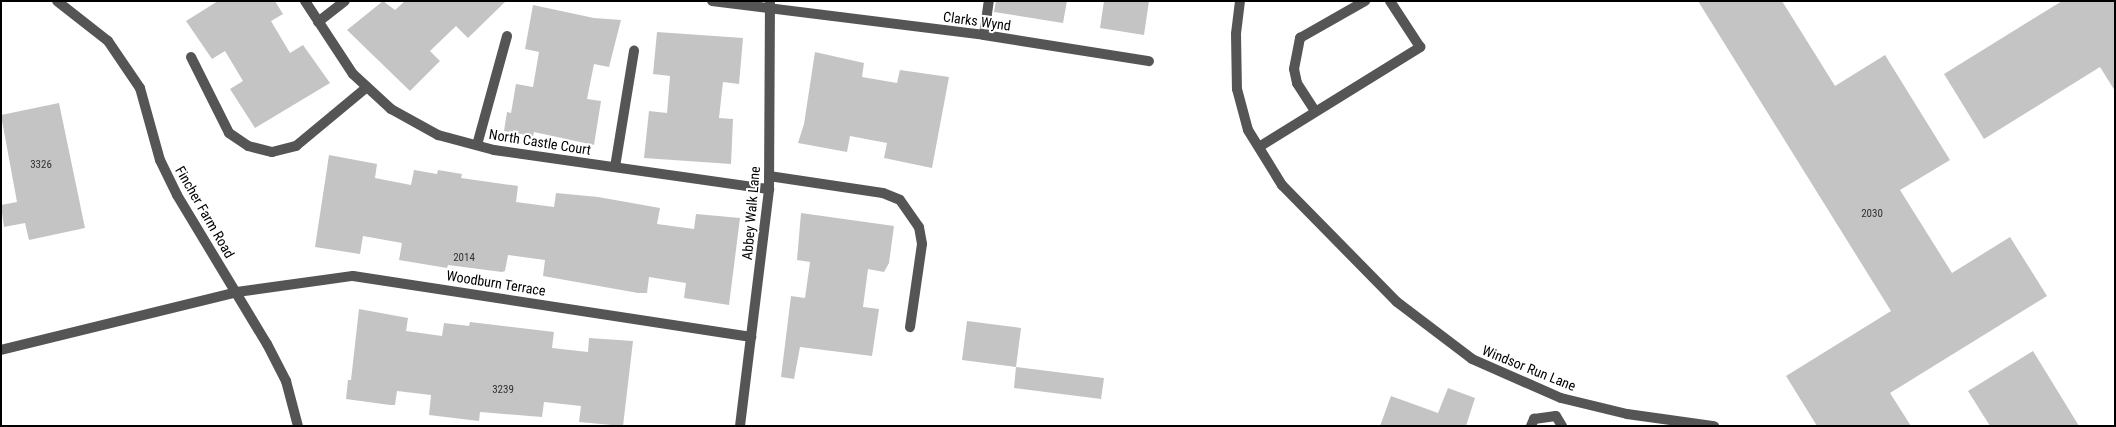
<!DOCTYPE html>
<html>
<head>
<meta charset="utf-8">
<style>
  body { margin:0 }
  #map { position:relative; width:2116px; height:427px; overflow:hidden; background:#fff; font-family:"Roboto Condensed",sans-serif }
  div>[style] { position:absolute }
  .building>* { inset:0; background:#c4c4c4 }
  .service>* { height:10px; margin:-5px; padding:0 5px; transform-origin:5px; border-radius:5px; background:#555 }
  .minor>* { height:10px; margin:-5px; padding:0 5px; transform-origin:5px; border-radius:5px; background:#555 }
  span { translate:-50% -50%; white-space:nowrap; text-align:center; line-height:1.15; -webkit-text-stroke:4px #fff; paint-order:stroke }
  .number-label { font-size:11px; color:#313131 }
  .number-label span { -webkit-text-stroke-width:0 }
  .street-label { font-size:14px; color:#000 }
  .frame { position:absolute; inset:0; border:2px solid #000; pointer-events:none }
</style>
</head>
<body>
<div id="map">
  <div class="building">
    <div style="clip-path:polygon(218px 1px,275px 1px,283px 14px,271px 21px,290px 53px,303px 45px,330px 83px,255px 128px,230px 89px,243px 81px,225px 51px,212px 59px,186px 21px)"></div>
    <div style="clip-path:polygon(383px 1px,395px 10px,405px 1px,506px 1px,468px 38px,456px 26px,430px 51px,440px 61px,410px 91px,347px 30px)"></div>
    <div style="clip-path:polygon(996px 1px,1067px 1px,1063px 23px,994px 12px)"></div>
    <div style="clip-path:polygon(1104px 1px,1149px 1px,1144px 35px,1100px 28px)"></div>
    <div style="clip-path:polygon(1698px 1px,1782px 1px,1835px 86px,1885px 55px,1950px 160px,1900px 190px,1952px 273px,2010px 237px,2047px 296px,1890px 393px,1911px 426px,1817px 426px,1786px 376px,1891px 311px)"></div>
    <div style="clip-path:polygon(2062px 1px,2115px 1px,2115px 91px,2100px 67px,1984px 139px,1944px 74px)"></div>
    <div style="clip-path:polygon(533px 5px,594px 18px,621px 20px,609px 67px,594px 64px,587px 99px,601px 101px,594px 145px,534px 132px,533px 136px,504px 131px,507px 112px,511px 113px,516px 84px,533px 87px,539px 52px,525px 49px)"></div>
    <div style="clip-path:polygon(657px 32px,743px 38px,739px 84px,723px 82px,719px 118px,733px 119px,731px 164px,644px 158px,649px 111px,667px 113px,670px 76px,653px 74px)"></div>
    <div style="clip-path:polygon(815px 52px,864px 63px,862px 77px,897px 83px,900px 70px,949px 77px,932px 168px,884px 158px,887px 143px,850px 136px,847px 152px,798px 143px,804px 124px)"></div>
    <div style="clip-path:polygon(59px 103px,85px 228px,29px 240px,25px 223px,4px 227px,1px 205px,17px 202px,1px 115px)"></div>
    <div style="clip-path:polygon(329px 155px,377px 164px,375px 178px,411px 185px,414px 170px,437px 174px,438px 170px,462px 174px,461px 178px,518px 186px,516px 202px,554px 207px,556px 193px,598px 197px,660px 208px,657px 224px,694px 229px,696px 214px,740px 218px,729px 305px,684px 298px,686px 283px,649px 277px,647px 293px,638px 293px,543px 276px,545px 260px,508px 255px,505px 271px,502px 272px,448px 265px,447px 268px,399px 260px,402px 243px,363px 236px,360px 254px,315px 247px)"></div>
    <div style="clip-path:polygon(801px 213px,894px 226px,889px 263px,884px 272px,868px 269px,863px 307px,879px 309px,872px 356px,800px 347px,794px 379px,781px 377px,791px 296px,805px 298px,810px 262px,797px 260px)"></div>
    <div style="clip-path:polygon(359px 309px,408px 318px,406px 331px,442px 336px,444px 323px,469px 326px,470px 322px,554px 332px,552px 348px,588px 352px,589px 338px,633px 341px,623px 426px,579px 422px,581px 406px,544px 402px,542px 417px,480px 412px,479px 421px,429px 415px,431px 395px,397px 391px,395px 405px,390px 405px,346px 399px,348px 380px,351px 380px)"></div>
    <div style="clip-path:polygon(967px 321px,1021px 328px,1016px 367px,962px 360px)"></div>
    <div style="clip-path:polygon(2033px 351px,2079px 426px,1990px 426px,1968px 391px)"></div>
    <div style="clip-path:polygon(1016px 367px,1104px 378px,1101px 399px,1014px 388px)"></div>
    <div style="clip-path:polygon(1448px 388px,1475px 398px,1466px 426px,1380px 426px,1391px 396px,1438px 413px)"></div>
  </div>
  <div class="service">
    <div style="left:318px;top:22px;width:34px;rotate:-38deg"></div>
    <div style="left:191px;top:57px;width:85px;rotate:63.4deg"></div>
    <div style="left:229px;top:133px;width:23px;rotate:34deg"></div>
    <div style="left:248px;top:146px;width:25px;rotate:14deg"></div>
    <div style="left:272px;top:152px;width:25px;rotate:-14deg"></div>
    <div style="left:296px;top:146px;width:92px;rotate:-39.7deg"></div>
    <div style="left:1315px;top:111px;width:33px;rotate:-123deg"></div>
    <div style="left:1297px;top:83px;width:14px;rotate:-102deg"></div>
    <div style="left:1294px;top:69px;width:32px;rotate:-79deg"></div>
    <div style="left:1300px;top:38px;width:75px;rotate:-29.6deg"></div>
    <div style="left:477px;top:145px;width:113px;rotate:-74.6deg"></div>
    <div style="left:1259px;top:147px;width:190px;rotate:-31.8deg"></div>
    <div style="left:1420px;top:47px;width:55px;rotate:-123.1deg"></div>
    <div style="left:615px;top:167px;width:118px;rotate:-80.7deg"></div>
    <div style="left:769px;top:176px;width:115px;rotate:8.5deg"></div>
    <div style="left:883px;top:193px;width:18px;rotate:22deg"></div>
    <div style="left:900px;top:200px;width:33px;rotate:55deg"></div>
    <div style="left:919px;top:227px;width:17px;rotate:80deg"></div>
    <div style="left:922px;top:244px;width:84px;rotate:98.2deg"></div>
    <div style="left:1px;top:350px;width:243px;rotate:-13.8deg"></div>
  </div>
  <div class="minor">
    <div style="left:57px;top:1px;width:65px;rotate:38.1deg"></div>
    <div style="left:108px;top:41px;width:57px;rotate:55.8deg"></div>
    <div style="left:140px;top:88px;width:75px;rotate:74.5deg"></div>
    <div style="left:160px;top:160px;width:39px;rotate:64deg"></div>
    <div style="left:177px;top:195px;width:174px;rotate:58.9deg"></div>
    <div style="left:267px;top:344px;width:42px;rotate:62.8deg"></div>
    <div style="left:286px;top:381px;width:47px;rotate:75.1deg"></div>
    <div style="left:305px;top:1px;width:87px;rotate:56.7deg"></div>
    <div style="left:353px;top:74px;width:52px;rotate:42.6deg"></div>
    <div style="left:391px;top:109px;width:54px;rotate:29deg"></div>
    <div style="left:438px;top:135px;width:58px;rotate:15deg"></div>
    <div style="left:494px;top:150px;width:278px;rotate:8.1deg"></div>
    <div style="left:712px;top:1px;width:274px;rotate:7.1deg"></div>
    <div style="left:984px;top:35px;width:167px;rotate:9deg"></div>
    <div style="left:1240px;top:1px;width:33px;rotate:97deg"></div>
    <div style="left:1236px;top:34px;width:55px;rotate:89deg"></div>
    <div style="left:1237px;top:89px;width:42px;rotate:75deg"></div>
    <div style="left:1248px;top:130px;width:65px;rotate:58.3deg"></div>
    <div style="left:1282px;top:185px;width:164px;rotate:45.5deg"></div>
    <div style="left:1397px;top:302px;width:94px;rotate:37.2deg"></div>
    <div style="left:1472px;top:359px;width:97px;rotate:23.7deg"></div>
    <div style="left:1561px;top:398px;width:68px;rotate:13.6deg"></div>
    <div style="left:1627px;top:414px;width:88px;rotate:7.9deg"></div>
    <div style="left:984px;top:35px;width:34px;rotate:-82deg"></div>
    <div style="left:237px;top:292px;width:117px;rotate:-7.9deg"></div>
    <div style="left:353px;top:276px;width:403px;rotate:8.7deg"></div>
    <div style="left:740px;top:426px;width:239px;rotate:-83deg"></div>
    <div style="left:769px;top:189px;width:188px;rotate:-89.7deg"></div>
    <div style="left:1531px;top:426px;width:8px;rotate:-67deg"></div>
    <div style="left:1534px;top:419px;width:22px;rotate:-8deg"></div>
    <div style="left:1556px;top:416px;width:12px;rotate:59deg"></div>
  </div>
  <div class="number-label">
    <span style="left:41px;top:165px">3326</span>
    <span style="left:1872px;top:214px">2030</span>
    <span style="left:464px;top:258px">2014</span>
    <span style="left:503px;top:390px">3239</span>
  </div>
  <div class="street-label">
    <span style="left:977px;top:21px;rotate:8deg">Clarks Wynd</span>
    <span style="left:540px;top:142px;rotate:9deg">North Castle Court</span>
    <span style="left:205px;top:212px;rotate:60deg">Fincher Farm Road</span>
    <span style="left:751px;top:213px;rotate:-85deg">Abbey Walk Lane</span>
    <span style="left:496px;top:283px;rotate:9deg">Woodburn Terrace</span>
    <span style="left:1529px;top:368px;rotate:22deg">Windsor Run Lane</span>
  </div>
  <div class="frame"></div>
</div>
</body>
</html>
